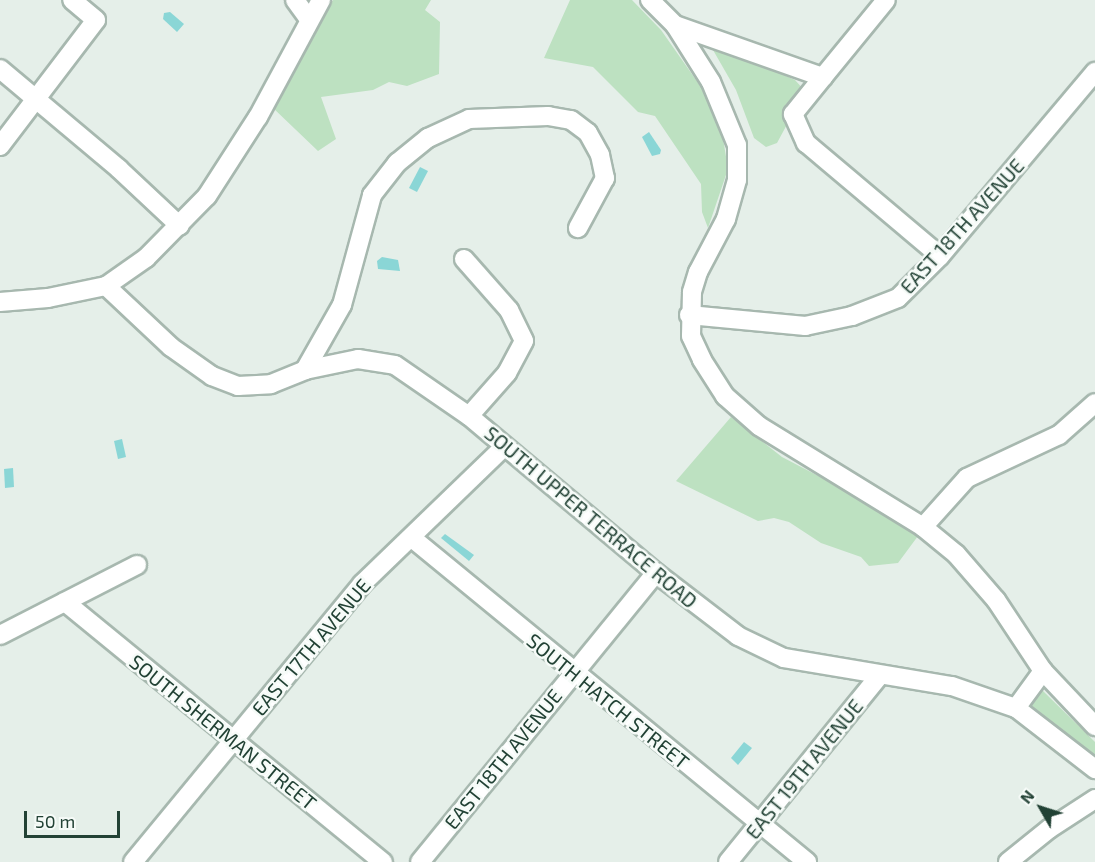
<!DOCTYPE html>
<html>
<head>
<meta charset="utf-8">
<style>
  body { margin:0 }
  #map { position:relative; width:1095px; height:862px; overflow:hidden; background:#e5efe9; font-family:"Exo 2",sans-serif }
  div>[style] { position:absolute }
  .green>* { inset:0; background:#bde1c1 }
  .water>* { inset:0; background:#8ad6d6 }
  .roads { filter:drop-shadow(2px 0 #a7b8af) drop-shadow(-2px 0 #a7b8af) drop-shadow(0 2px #a7b8af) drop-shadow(0 -2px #a7b8af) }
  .minor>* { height:18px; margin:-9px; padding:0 9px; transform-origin:9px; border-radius:9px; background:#fff }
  span { translate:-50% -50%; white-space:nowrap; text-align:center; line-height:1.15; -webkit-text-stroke:5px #f6fbf8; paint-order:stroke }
  .street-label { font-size:20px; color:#224235 }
  .north { position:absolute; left:1011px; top:778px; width:60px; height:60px; -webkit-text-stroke:4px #f6fbf8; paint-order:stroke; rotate:309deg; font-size:16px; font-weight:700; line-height:24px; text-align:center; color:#224235 }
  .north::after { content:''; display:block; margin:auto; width:21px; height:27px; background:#224235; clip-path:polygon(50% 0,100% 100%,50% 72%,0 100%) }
  .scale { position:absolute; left:24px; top:811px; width:96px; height:27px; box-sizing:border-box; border:3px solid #224235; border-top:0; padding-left:8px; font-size:18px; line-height:21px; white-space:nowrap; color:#224235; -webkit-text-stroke:4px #f6fbf8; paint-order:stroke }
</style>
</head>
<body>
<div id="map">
  <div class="green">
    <div style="clip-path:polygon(333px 0,431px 0,425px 10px,440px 22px,439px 74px,407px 86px,389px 82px,373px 90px,321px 97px,336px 139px,318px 151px,272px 107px)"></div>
    <div style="clip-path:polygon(570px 0,632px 0,661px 30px,701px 87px,722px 132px,728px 169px,708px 228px,702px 212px,701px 184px,655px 116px,638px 112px,593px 67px,544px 58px)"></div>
    <div style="clip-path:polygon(721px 46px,795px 80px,805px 91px,777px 143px,766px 147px,754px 138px,736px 90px,713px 50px)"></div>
    <div style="clip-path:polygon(731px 417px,782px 457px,853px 494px,918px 536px,898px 563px,869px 566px,861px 557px,821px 543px,789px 522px,774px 518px,758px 521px,676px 481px)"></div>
    <div style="clip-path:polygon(1041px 689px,1095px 742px,1095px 763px,1027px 705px)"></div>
  </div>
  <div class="water">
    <div style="clip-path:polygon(170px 12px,184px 24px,177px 32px,163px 19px,164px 13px)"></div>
    <div style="clip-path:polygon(649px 132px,661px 150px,660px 154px,652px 156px,642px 137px)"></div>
    <div style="clip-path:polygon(420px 167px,428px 171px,417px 192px,409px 188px)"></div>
    <div style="clip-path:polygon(382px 257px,398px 260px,400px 271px,378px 269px,377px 261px)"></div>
    <div style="clip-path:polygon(122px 439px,126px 457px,118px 459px,114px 441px)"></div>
    <div style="clip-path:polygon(13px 468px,14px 487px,5px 488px,4px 469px)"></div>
    <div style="clip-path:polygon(445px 534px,474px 555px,469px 561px,441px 538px)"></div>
    <div style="clip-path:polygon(744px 742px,752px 748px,738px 765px,731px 758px)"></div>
  </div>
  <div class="roads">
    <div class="minor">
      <div style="left:295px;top:0;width:24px;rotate:54deg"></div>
      <div style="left:650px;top:0;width:35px;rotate:45deg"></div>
      <div style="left:675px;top:25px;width:67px;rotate:57.7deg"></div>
      <div style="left:711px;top:82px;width:68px;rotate:67.6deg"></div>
      <div style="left:737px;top:145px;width:35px;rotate:90deg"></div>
      <div style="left:737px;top:180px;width:41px;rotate:105.8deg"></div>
      <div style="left:726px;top:219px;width:60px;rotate:117.8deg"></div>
      <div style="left:698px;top:272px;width:21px;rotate:107deg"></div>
      <div style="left:692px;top:292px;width:44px;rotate:91.3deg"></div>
      <div style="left:691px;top:336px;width:26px;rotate:65deg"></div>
      <div style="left:702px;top:360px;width:43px;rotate:57.4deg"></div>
      <div style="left:725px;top:396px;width:45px;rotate:41.4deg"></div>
      <div style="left:759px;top:426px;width:193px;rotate:31.6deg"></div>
      <div style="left:923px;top:527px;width:43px;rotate:39.3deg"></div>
      <div style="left:956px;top:554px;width:61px;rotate:49deg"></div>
      <div style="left:996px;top:600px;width:85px;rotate:56.5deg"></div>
      <div style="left:1043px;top:671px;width:76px;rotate:46.6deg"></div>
      <div style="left:675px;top:25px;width:157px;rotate:19.4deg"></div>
      <div style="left:823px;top:77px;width:48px;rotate:129deg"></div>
      <div style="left:793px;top:114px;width:32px;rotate:66deg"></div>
      <div style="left:806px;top:143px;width:175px;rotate:40.1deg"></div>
      <div style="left:0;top:69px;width:155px;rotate:40deg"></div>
      <div style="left:119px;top:169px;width:83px;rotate:43.1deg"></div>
      <div style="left:823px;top:77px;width:99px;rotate:-50.7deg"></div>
      <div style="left:0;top:146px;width:158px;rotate:-52.7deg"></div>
      <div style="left:96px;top:20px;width:31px;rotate:-140deg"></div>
      <div style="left:464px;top:259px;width:68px;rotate:48.6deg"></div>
      <div style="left:509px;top:310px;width:34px;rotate:64deg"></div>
      <div style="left:524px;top:341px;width:36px;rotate:118deg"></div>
      <div style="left:507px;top:373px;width:57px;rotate:131.5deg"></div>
      <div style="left:106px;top:286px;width:89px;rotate:43.2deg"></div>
      <div style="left:171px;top:347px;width:50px;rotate:35.3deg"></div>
      <div style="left:212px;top:376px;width:28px;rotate:21deg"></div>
      <div style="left:238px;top:386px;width:33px;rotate:-3deg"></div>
      <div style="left:271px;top:384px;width:37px;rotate:-22deg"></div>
      <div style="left:305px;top:370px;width:54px;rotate:-11.7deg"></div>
      <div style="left:358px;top:359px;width:37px;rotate:9deg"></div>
      <div style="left:395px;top:365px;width:90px;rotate:34.6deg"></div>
      <div style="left:469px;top:416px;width:244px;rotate:40deg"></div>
      <div style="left:656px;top:573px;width:103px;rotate:37.5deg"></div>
      <div style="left:738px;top:636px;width:51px;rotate:25.6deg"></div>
      <div style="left:784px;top:658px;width:170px;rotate:9.5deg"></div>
      <div style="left:952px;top:686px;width:68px;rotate:19deg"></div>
      <div style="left:1016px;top:708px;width:100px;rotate:37.7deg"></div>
      <div style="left:0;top:302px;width:48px;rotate:-4.8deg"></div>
      <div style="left:48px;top:298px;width:59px;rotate:-11.7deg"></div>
      <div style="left:106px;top:286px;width:49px;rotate:-35deg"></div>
      <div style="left:146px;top:258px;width:87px;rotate:-45.5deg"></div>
      <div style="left:207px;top:196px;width:94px;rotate:-57.2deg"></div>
      <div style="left:258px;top:117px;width:133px;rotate:-61.7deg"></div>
      <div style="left:689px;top:315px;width:117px;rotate:5.4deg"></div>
      <div style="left:805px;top:326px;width:48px;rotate:-12deg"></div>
      <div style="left:852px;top:316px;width:49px;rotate:-21.4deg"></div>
      <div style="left:898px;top:298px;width:59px;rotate:-45deg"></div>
      <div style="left:940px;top:256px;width:241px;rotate:-49.9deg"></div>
      <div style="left:305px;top:370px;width:75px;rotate:-60.4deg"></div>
      <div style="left:342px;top:305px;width:114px;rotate:-74.7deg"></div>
      <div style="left:372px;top:195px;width:41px;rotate:-52deg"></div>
      <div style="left:397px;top:163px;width:40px;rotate:-39deg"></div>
      <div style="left:428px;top:138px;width:45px;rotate:-24.9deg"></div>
      <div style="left:469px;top:119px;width:79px;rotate:-2.2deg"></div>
      <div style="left:548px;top:116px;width:23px;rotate:10deg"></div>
      <div style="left:571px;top:120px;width:21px;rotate:37deg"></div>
      <div style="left:588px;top:133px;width:25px;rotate:61deg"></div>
      <div style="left:600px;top:155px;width:24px;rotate:78deg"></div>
      <div style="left:605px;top:178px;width:57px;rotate:118.4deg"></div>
      <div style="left:923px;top:527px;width:66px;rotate:-48.1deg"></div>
      <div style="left:967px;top:478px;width:102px;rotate:-25.1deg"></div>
      <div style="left:1059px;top:435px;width:48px;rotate:-41.6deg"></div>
      <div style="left:412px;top:538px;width:511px;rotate:39.36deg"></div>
      <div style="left:65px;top:602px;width:411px;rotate:39.3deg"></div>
      <div style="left:0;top:635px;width:154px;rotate:-27.1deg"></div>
      <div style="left:1016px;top:708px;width:46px;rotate:-53.9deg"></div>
      <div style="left:133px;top:862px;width:360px;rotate:-50.5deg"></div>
      <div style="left:362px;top:584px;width:197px;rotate:-44deg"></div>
      <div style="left:420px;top:862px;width:373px;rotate:-50.8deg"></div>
      <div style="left:728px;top:862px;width:240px;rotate:-50.9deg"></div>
      <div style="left:1008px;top:862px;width:53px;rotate:-38.8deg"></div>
      <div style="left:1049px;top:829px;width:55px;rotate:-33.1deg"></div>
    </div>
  </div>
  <div class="street-label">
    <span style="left:962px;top:226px;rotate:-48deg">EAST 18TH AVENUE</span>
    <span style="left:591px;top:517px;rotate:40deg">SOUTH UPPER TERRACE ROAD</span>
    <span style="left:311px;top:647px;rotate:-50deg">EAST 17TH AVENUE</span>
    <span style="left:608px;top:701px;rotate:39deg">SOUTH HATCH STREET</span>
    <span style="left:223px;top:732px;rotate:39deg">SOUTH SHERMAN STREET</span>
    <span style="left:503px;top:759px;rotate:-51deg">EAST 18TH AVENUE</span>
    <span style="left:804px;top:769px;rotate:-51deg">EAST 19TH AVENUE</span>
  </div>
  <div class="north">N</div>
  <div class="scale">50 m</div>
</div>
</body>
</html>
